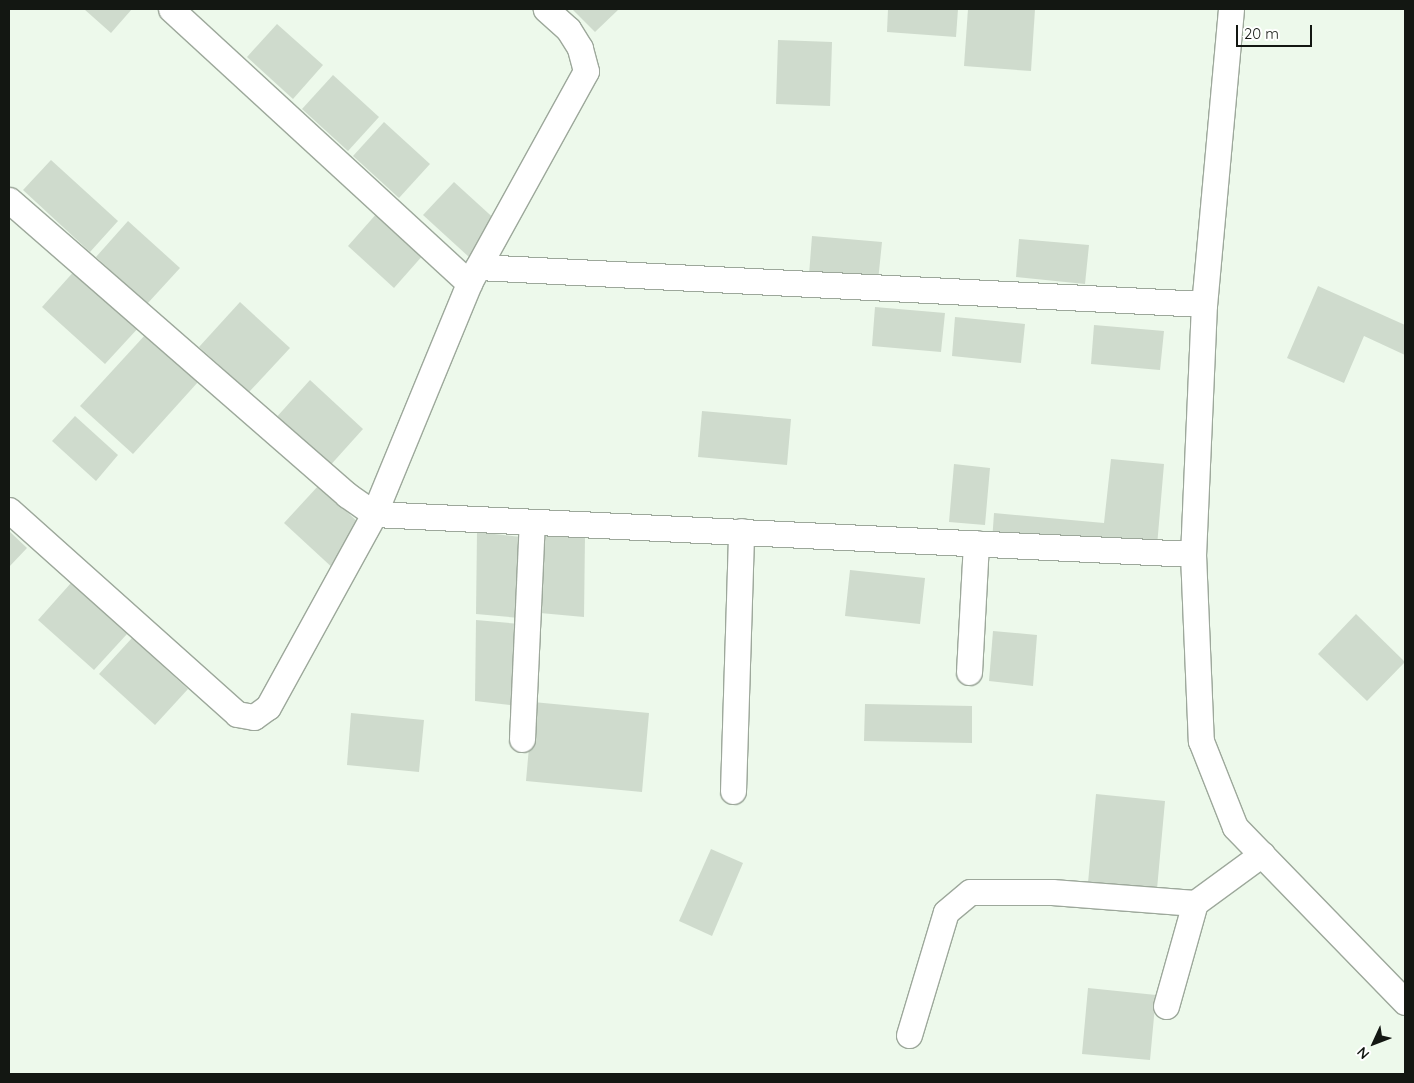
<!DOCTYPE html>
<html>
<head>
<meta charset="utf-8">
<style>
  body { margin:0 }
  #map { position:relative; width:1414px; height:1083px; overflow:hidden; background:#edf9eb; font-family:Quicksand,sans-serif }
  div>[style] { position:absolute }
  .building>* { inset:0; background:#cfdbcd }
  .roads { filter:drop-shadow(1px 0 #9da89b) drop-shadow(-1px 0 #9da89b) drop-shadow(0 1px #9da89b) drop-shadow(0 -1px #9da89b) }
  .minor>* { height:25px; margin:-12.5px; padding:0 12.5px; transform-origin:12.5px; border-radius:12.5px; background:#fff }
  span { translate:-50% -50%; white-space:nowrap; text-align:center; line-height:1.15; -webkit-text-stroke:4px #fff; paint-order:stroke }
  .frame { position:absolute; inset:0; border:10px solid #131712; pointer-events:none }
  .north { position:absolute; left:1349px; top:1018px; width:50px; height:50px; -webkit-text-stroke:4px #fff; paint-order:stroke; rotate:227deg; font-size:14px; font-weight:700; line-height:20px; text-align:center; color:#131712 }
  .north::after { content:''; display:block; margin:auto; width:18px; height:22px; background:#131712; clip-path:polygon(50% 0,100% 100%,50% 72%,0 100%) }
  .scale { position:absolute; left:1236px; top:25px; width:76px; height:22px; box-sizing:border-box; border:2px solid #131712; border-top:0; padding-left:6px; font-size:15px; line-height:18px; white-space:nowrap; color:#131712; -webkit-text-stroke:4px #fff; paint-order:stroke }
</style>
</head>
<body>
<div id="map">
  <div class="building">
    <div style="clip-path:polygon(84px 9px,132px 9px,111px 33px)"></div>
    <div style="clip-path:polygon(572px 9px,619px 9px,595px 32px)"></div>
    <div style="clip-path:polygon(888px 9px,958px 9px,956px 37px,887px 32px)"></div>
    <div style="clip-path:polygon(968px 9px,1035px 9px,1031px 71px,964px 66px)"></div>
    <div style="clip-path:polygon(277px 24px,323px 65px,293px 99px,247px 57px)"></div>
    <div style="clip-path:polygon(778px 40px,832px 42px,830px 106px,776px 104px)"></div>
    <div style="clip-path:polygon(333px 75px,379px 117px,348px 151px,302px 109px)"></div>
    <div style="clip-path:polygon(384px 122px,430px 164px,399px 198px,353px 156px)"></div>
    <div style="clip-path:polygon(51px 160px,118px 221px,90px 252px,23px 190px)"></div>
    <div style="clip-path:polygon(454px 182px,499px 223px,469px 257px,423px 215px)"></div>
    <div style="clip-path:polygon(378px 212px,424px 254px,394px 288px,348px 246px)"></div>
    <div style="clip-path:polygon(128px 221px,180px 268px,147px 304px,96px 257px)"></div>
    <div style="clip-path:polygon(812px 236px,882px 242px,878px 281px,809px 275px)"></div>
    <div style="clip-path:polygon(1019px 239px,1089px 245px,1085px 284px,1016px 277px)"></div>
    <div style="clip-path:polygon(77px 268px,140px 326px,105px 364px,42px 307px)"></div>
    <div style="clip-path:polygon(1318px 286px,1405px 325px,1405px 355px,1364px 336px,1344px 383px,1287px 358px)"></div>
    <div style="clip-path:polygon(240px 302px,290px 348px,249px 392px,199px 347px)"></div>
    <div style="clip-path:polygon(875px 307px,945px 313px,941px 352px,872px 346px)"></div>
    <div style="clip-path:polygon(955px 317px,1025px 324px,1021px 363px,952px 356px)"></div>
    <div style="clip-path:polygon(1094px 325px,1164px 331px,1160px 370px,1091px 364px)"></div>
    <div style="clip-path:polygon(146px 334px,198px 382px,133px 454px,80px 406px)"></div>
    <div style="clip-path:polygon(310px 380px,363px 429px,327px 469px,274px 420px)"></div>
    <div style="clip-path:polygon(702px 411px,791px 419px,787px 465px,698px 457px)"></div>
    <div style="clip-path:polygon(75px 416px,118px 455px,96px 481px,52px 441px)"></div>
    <div style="clip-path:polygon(1111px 459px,1164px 464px,1156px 558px,992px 542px,994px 513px,1104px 523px)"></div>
    <div style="clip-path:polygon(954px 464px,990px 468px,985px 525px,949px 522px)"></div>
    <div style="clip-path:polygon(319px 485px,365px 529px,336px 571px,284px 523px)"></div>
    <div style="clip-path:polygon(9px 531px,27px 548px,9px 567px)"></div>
    <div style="clip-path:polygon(541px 531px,585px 536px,584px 617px,540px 613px)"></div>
    <div style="clip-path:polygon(477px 532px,521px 537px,520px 618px,476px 614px)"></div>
    <div style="clip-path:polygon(850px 570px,925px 578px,920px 624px,845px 616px)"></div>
    <div style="clip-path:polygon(71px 583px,127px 634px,94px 670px,38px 620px)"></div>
    <div style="clip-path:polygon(1356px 614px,1405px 662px,1367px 701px,1318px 654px)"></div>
    <div style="clip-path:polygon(476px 620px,520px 624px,518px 706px,475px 701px)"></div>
    <div style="clip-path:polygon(993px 631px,1037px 635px,1033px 686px,989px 681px)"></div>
    <div style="clip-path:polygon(132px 638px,188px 689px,155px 725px,99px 674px)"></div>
    <div style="clip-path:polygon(533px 702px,649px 713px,642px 792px,526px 781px)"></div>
    <div style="clip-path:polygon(865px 704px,972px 706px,972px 743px,864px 741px)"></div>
    <div style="clip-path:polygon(351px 713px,424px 720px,419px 772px,347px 765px)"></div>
    <div style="clip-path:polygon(1096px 794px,1165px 801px,1157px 889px,1088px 883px)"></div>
    <div style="clip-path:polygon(711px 849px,743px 863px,712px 936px,679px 921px)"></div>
    <div style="clip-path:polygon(1088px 988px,1156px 995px,1150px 1060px,1082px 1054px)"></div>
  </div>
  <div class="roads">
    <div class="minor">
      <div style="left:171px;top:9px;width:405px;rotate:42.6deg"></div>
      <div style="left:1231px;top:9px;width:296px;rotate:95.2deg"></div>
      <div style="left:1204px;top:304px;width:250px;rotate:92.5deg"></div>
      <div style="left:1193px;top:554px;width:187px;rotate:87.6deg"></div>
      <div style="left:1201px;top:741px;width:92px;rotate:68.4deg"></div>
      <div style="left:1235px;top:827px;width:244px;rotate:45.8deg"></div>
      <div style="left:9px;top:200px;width:449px;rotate:41.1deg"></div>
      <div style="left:347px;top:495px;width:33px;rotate:35deg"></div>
      <div style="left:374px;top:514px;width:820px;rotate:2.8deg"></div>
      <div style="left:478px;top:267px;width:727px;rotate:2.92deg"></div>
      <div style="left:9px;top:510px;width:306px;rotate:41.8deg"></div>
      <div style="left:237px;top:714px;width:17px;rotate:10deg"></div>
      <div style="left:254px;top:717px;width:17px;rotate:-36deg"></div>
      <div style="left:268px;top:707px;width:220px;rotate:-61.2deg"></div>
      <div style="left:374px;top:514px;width:250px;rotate:-67.6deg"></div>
      <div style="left:469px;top:283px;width:242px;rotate:-61.1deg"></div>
      <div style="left:586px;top:71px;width:24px;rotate:-105deg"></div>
      <div style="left:580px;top:48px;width:22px;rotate:-122deg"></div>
      <div style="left:568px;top:29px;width:30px;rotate:-138deg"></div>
      <div style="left:969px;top:672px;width:129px;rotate:-86.9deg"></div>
      <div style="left:522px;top:739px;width:217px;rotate:-87.4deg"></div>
      <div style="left:733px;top:791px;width:260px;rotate:-88.2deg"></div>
      <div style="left:1166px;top:1006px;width:107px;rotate:-74.3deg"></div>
      <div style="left:909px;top:1035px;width:128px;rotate:-73.3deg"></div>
      <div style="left:946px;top:912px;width:31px;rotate:-40deg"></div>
      <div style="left:970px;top:892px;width:82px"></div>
      <div style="left:1052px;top:892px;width:143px;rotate:4.4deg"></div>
      <div style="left:1195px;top:903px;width:83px;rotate:-36.2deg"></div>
    </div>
  </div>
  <div class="frame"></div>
  <div class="north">N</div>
  <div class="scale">20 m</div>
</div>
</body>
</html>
